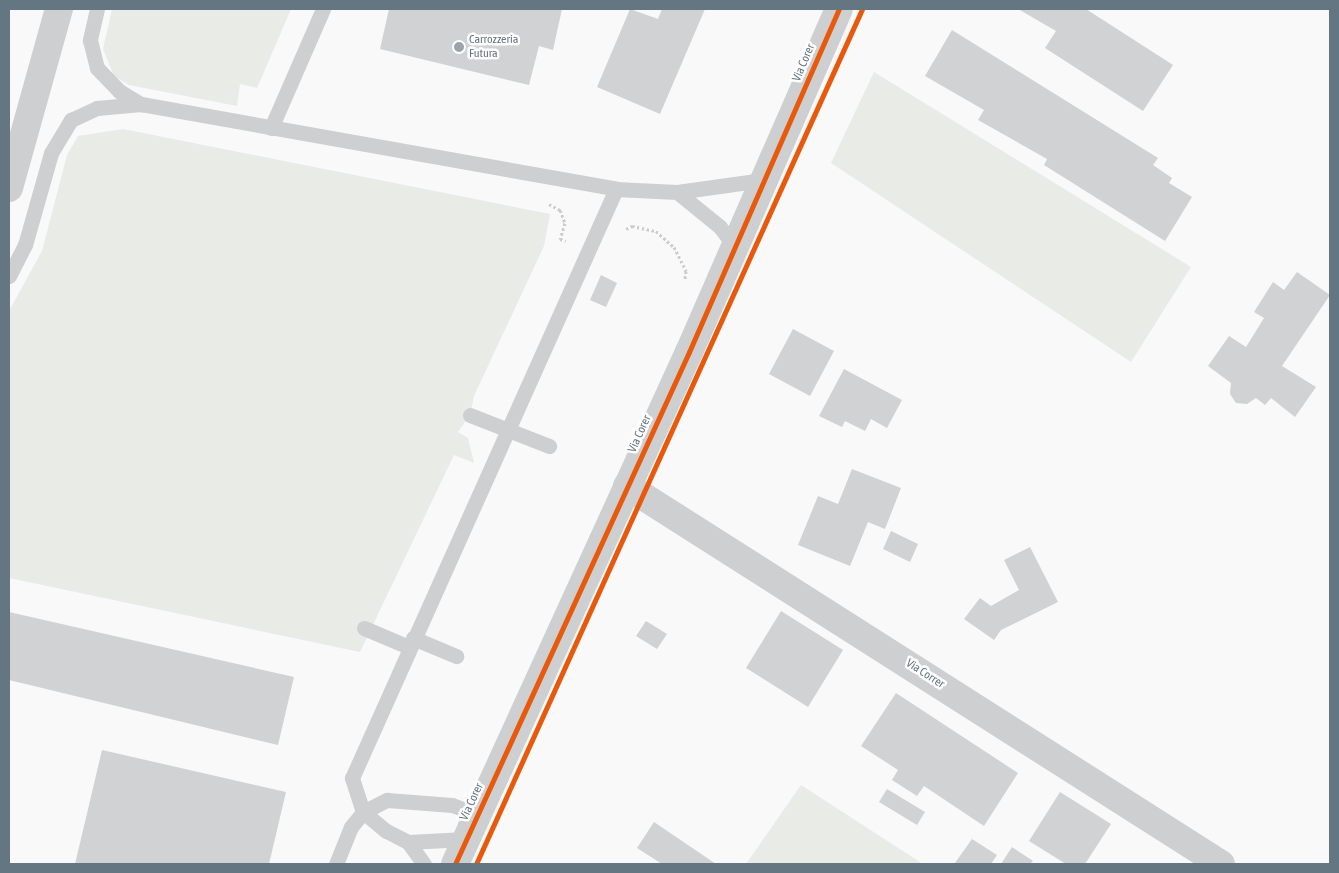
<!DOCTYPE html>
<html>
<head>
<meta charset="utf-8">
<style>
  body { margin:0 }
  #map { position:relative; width:1339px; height:873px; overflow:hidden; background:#f9f9f9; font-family:"Asap Condensed",sans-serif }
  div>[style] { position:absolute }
  .green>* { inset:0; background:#e8ebe6 }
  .building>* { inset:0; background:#d0d2d3 }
  .path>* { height:3px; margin-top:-1.5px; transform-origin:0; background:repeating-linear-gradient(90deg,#cbcccd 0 2.5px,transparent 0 5px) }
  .lane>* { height:15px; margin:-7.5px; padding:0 7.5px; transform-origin:7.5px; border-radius:7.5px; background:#cecfd0 }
  .street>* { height:28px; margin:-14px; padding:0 14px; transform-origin:14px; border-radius:14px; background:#cecfd0 }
  .cycleway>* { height:5px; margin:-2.5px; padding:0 2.5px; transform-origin:2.5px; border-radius:2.5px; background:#e8590c }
  .dots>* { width:14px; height:14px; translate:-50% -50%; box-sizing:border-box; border:2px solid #fff; border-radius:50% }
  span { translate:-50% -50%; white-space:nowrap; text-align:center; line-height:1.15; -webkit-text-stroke:5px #fff; paint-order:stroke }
  .poi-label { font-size:12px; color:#657683 }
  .left { translate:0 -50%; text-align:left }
  .street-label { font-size:12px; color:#657683 }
  .frame { position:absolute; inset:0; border:10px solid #657683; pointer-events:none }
</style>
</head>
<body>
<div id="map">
  <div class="green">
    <div style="clip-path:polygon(112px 9px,291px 9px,257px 88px,240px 84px,237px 106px,129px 85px,114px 76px,103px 49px)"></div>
    <div style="clip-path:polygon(874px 72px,1191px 267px,1131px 362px,831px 163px)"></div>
    <div style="clip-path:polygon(123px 129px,550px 214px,544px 246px,474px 396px,470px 415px,458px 432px,468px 438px,474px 463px,454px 455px,360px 652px,9px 578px,9px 311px,42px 251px,67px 155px,78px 136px)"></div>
    <div style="clip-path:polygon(801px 785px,923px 864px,746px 864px)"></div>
  </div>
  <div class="building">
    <div style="clip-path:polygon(389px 9px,562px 9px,553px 50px,539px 46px,529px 85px,380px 49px)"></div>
    <div style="clip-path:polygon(630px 9px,658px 19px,662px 9px,705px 9px,660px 114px,597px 87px)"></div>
    <div style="clip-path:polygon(1018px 9px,1086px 9px,1173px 65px,1143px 111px,1045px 48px,1056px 31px)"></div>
    <div style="clip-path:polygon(952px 30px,1158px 158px,1153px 165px,1172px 178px,1169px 183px,1192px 197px,1165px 241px,1044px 165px,1047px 159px,978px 120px,984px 110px,925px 76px)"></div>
    <div style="clip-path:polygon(1297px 272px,1330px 295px,1282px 366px,1316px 387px,1295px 417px,1271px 398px,1265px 405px,1256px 398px,1247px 404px,1236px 403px,1230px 394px,1231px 383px,1208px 366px,1229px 336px,1246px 347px,1264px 318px,1254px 312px,1273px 282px,1284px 290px)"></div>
    <div style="clip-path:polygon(601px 275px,617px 283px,606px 307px,590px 300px)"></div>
    <div style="clip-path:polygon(793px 329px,834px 351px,810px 396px,769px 374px)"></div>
    <div style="clip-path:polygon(844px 369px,902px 400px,887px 428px,871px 419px,865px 431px,845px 421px,842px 427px,819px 416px)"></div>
    <div style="clip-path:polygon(852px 469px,901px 488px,885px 529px,868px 522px,850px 566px,798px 545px,818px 496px,838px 504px)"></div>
    <div style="clip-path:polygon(891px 531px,918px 544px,910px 562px,883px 549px)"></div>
    <div style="clip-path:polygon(1030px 547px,1058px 602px,1001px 630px,994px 640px,964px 619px,980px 598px,991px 606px,1019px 590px,1004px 560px)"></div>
    <div style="clip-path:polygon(781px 611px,843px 650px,808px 707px,746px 668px)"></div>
    <div style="clip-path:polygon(9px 612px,294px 677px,278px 745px,9px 680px)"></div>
    <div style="clip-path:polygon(646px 621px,667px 634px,657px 649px,636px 636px)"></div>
    <div style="clip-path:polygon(896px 693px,1018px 773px,984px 826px,924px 786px,917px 796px,892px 780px,898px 770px,861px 746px)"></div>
    <div style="clip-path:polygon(102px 750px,286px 792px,269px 864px,75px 864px)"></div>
    <div style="clip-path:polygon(887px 789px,925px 812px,917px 825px,879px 802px)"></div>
    <div style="clip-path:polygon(1060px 792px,1111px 824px,1085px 864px,1066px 864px,1029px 841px)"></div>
    <div style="clip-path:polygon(654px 822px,716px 864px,662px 864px,637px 848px)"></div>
    <div style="clip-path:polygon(972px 839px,997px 855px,991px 864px,955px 863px)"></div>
    <div style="clip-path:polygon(1012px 847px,1033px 861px,1030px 864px,1001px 864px)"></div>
  </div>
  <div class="path">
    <div style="left:549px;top:204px;width:13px;rotate:29deg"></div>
    <div style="left:560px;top:210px;width:14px;rotate:69deg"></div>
    <div style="left:565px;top:223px;width:17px;rotate:107deg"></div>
    <div style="left:560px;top:239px;width:6px;rotate:18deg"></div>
    <div style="left:626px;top:229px;width:7px;rotate:-27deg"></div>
    <div style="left:632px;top:226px;width:25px;rotate:12deg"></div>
    <div style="left:656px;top:231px;width:24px;rotate:42deg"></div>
    <div style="left:674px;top:247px;width:27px;rotate:63deg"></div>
    <div style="left:686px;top:271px;width:8px;rotate:97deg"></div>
  </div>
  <div class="lane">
    <div style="left:97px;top:9px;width:32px;rotate:103deg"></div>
    <div style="left:90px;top:40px;width:29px;rotate:76deg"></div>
    <div style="left:97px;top:68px;width:32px;rotate:46deg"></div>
    <div style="left:119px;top:91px;width:26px;rotate:31deg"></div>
    <div style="left:271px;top:128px;width:130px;rotate:-66.4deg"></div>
    <div style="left:677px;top:192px;width:55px;rotate:39.1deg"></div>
    <div style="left:720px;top:227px;width:25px;rotate:53deg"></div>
    <div style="left:9px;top:276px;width:35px;rotate:-63deg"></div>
    <div style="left:25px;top:245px;width:96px;rotate:-74.2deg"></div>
    <div style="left:51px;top:153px;width:39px;rotate:-59deg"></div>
    <div style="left:71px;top:120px;width:29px;rotate:-25deg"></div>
    <div style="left:97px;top:108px;width:44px;rotate:-5.2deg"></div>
    <div style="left:141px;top:104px;width:483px;rotate:10.1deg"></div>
    <div style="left:616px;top:189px;width:61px;rotate:2.8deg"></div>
    <div style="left:677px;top:192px;width:87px;rotate:-7.9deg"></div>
    <div style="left:470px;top:415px;width:85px;rotate:21.4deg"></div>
    <div style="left:364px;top:628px;width:49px;rotate:22.9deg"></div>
    <div style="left:413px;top:638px;width:47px;rotate:22.7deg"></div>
    <div style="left:466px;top:839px;width:58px;rotate:177deg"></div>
    <div style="left:408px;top:842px;width:25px;rotate:-153deg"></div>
    <div style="left:386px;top:831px;width:30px;rotate:-140deg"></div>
    <div style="left:363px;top:812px;width:36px;rotate:-108deg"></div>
    <div style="left:352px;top:778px;width:645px;rotate:-65.86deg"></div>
    <div style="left:408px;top:842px;width:27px;rotate:54deg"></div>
    <div style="left:336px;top:864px;width:40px;rotate:-68deg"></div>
    <div style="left:351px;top:827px;width:19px;rotate:-51deg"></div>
    <div style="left:363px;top:812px;width:27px;rotate:-27deg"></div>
    <div style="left:387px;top:800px;width:65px;rotate:4.4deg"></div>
    <div style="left:452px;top:805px;width:27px;rotate:20deg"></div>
  </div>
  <div class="street">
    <div style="left:9px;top:188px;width:186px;rotate:-74.4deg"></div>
    <div style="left:627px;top:486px;width:704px;rotate:32.47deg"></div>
    <div style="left:455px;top:864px;width:563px;rotate:-65.44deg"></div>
    <div style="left:689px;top:352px;width:374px;rotate:-66.4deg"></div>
  </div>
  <div class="cycleway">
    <div style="left:455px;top:864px;width:563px;rotate:-65.44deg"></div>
    <div style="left:689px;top:352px;width:374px;rotate:-66.4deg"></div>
    <div style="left:476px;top:864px;width:938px;rotate:-65.7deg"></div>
  </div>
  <div class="dots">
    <div style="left:459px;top:47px;background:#99a4ac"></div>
  </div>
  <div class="poi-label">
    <span class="left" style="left:469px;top:47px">Carrozzeria<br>Futura</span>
  </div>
  <div class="street-label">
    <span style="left:804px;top:63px;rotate:-67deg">Via Corer</span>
    <span style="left:640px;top:434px;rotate:-66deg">Via Corer</span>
    <span style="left:925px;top:674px;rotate:33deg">Via Correr</span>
    <span style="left:472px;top:802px;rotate:-65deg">Via Corer</span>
  </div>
  <div class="frame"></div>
</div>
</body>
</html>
